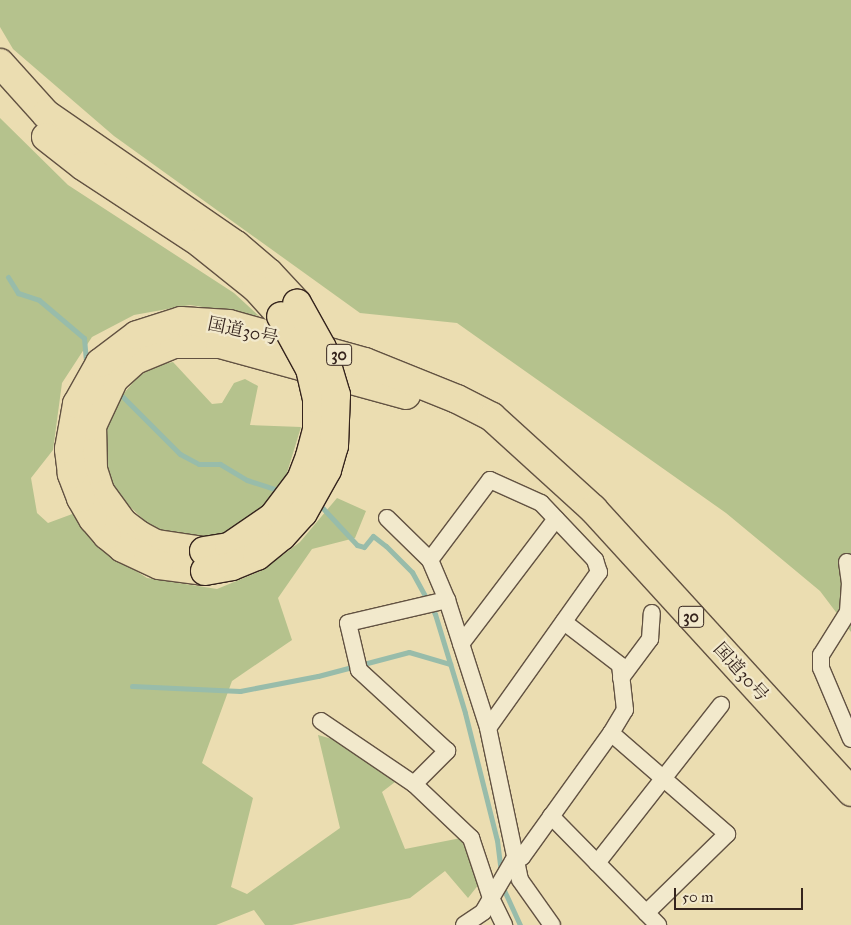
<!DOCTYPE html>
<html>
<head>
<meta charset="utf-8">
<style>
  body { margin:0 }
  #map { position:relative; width:851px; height:925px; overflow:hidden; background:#ebddb1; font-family:"IM FELL Great Primer","Noto Serif JP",serif }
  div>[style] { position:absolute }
  .green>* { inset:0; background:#b5c28d }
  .stream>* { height:5px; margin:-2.5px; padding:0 2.5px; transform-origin:2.5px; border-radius:2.5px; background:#98bcaa }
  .roads { filter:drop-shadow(1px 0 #625242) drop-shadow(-1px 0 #625242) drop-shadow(0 1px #625242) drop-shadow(0 -1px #625242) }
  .street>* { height:16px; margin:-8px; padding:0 8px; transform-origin:8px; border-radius:8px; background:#f2e9cc }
  .highway>* { height:28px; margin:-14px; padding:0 14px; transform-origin:14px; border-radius:14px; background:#ebddb1 }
  .bridges { filter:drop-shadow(1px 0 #35241d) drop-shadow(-1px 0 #35241d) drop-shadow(0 1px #35241d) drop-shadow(0 -1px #35241d) }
  .highway-bridge>* { height:28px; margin:-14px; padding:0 14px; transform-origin:14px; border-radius:14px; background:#ebddb1 }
  span { translate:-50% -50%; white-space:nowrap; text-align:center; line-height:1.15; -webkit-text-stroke:4.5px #f2e9cc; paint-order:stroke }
  .shield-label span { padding:1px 4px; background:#f2e9cc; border:1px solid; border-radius:4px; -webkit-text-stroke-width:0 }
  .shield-label { font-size:16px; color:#35241d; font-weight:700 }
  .street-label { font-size:18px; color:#35241d }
  .scale { position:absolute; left:674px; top:888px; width:129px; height:22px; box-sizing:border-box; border:2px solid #35241d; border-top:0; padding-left:6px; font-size:15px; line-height:18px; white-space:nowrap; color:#35241d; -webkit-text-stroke:4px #f2e9cc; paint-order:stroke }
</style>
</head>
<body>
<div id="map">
  <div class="green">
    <div style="clip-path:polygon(0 0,851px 0,851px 632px,820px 591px,726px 513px,457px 323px,360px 313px,114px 136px,13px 49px,0 27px)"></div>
    <div style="clip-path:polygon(0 118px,68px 185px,234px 293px,259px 316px,190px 305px,134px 315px,92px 337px,62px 383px,53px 450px,31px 478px,37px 513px,48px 523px,75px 513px,96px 545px,147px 578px,217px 589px,263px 570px,300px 542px,337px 498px,366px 511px,355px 538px,312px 549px,278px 598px,292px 640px,232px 681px,202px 763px,253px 798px,231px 887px,247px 894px,340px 828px,318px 735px,346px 743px,395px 782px,382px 792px,405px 849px,461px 838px,479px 884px,468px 898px,445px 871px,410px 898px,292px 925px,265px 925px,254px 910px,216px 925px,0 925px)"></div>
    <div style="clip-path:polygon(173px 362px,212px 404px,222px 403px,234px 383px,245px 379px,258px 386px,250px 425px,301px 427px,286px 476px,268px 503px,243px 523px,219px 535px,190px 537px,166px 533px,147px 523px,123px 500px,106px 472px,105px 432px,113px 406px,137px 378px,154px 366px)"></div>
  </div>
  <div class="stream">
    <div style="left:8px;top:277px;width:19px;rotate:58deg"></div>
    <div style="left:18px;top:293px;width:22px;rotate:18deg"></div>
    <div style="left:39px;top:300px;width:59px;rotate:40.2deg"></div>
    <div style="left:84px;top:338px;width:21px;rotate:85deg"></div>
    <div style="left:86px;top:359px;width:6px;rotate:51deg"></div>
    <div style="left:117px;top:391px;width:89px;rotate:45deg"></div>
    <div style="left:180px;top:454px;width:21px;rotate:28deg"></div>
    <div style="left:199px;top:464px;width:21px"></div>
    <div style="left:220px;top:464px;width:31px;rotate:31deg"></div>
    <div style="left:247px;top:480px;width:36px;rotate:18deg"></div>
    <div style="left:318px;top:503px;width:57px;rotate:47.1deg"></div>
    <div style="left:357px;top:545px;width:7px;rotate:16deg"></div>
    <div style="left:364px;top:547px;width:14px;rotate:-51deg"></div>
    <div style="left:373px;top:536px;width:16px;rotate:38deg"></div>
    <div style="left:386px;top:546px;width:37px;rotate:45deg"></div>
    <div style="left:412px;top:572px;width:48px;rotate:61.3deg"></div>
    <div style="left:435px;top:614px;width:103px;rotate:73.1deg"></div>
    <div style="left:465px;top:713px;width:131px;rotate:75.9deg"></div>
    <div style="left:497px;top:840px;width:34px;rotate:83deg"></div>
    <div style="left:132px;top:686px;width:108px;rotate:2.7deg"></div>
    <div style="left:240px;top:691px;width:79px;rotate:-10.9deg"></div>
    <div style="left:318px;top:676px;width:94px;rotate:-14.8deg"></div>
    <div style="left:409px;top:652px;width:43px;rotate:16.3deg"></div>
    <div style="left:503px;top:888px;width:41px;rotate:65.3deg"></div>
  </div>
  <div class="roads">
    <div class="street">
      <div style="left:387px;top:518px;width:60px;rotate:44.3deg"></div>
      <div style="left:430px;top:560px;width:43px;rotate:67deg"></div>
      <div style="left:447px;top:600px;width:134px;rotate:72.2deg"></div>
      <div style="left:488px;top:728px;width:155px;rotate:78.1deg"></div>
      <div style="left:520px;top:880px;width:55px;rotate:54.6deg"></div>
      <div style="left:430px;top:560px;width:100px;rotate:-53.1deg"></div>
      <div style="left:490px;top:480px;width:56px;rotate:24.3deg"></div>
      <div style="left:541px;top:503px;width:79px;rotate:46.5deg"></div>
      <div style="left:595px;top:560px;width:13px;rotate:72deg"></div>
      <div style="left:599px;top:572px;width:191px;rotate:125.4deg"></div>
      <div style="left:847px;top:562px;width:21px;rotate:82deg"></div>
      <div style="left:850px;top:583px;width:29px;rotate:94deg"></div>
      <div style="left:848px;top:612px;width:51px;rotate:122.1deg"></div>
      <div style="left:821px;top:655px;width:13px;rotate:90deg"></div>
      <div style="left:821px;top:668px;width:77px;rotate:67.1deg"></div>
      <div style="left:461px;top:644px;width:157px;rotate:-52.8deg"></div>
      <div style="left:621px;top:678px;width:49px;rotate:-53.4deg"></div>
      <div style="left:650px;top:639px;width:26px;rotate:-86deg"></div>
      <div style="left:321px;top:721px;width:112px;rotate:34.1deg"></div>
      <div style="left:414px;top:784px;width:79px;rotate:43.5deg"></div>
      <div style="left:471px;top:838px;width:63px;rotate:71.6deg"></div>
      <div style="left:491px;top:898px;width:30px;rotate:64deg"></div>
      <div style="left:611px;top:733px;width:154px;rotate:41deg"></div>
      <div style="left:727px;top:834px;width:113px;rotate:135.7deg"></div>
      <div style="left:414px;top:784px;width:47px;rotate:-45deg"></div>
      <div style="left:447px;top:751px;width:120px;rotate:-137.4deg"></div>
      <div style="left:359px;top:670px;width:48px;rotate:-103.2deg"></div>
      <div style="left:348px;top:623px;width:102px;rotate:-13.1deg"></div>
      <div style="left:551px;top:816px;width:153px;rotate:45.5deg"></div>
      <div style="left:597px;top:863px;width:201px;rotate:-51.9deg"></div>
      <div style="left:464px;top:925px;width:23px;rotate:-34deg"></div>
      <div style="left:483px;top:912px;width:59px;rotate:-59.5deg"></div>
      <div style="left:513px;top:861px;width:10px;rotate:-24deg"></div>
      <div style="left:522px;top:857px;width:153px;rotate:-54.3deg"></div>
      <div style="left:611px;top:733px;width:27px;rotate:-59deg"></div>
      <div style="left:625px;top:710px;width:45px;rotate:-96.3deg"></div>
      <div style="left:620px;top:665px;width:71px;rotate:-142.5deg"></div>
    </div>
    <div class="highway">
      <div style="left:0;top:63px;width:69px;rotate:48deg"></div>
      <div style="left:46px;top:114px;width:231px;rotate:34.6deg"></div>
      <div style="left:236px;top:245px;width:43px;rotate:40.3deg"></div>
      <div style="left:269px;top:273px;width:41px;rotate:47deg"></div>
      <div style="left:46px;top:137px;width:47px;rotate:38.1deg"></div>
      <div style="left:83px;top:166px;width:140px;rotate:33.3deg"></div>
      <div style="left:200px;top:243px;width:72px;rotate:38.8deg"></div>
      <div style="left:256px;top:288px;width:38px;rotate:48deg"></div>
      <div style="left:204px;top:551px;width:49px;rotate:-171.7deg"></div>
      <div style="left:156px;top:544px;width:19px;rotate:-152deg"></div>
      <div style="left:139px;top:535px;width:20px;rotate:-143deg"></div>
      <div style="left:123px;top:523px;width:39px;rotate:-126deg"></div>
      <div style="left:100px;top:491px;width:23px;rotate:-108deg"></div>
      <div style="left:93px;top:469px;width:43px;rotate:-91.3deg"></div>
      <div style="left:92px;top:426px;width:52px;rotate:-64.9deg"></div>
      <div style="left:114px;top:379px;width:28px;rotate:-42deg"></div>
      <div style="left:135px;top:360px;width:42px;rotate:-22.3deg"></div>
      <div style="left:174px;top:344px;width:46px"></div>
      <div style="left:220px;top:344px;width:193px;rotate:15.3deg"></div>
      <div style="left:205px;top:571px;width:46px;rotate:-172.6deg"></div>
      <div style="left:159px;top:565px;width:40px;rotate:-155deg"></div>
      <div style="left:123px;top:548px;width:21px;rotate:-141deg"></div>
      <div style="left:107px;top:535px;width:21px;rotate:-131deg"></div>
      <div style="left:93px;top:519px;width:24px;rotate:-120deg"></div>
      <div style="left:81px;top:498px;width:26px;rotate:-111deg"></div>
      <div style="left:72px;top:474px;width:25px;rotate:-97deg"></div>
      <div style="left:69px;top:449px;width:46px;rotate:-79.9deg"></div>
      <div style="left:77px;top:404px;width:47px;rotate:-60.7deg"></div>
      <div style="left:100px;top:363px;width:46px;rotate:-37.1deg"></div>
      <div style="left:137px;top:335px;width:46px;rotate:-17.7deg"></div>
      <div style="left:181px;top:321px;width:48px;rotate:3.6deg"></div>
      <div style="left:229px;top:324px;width:141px;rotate:15.6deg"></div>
      <div style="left:365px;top:362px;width:99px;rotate:21.9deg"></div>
      <div style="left:457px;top:399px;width:39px;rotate:27deg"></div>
      <div style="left:492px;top:417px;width:137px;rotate:42.3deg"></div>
      <div style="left:593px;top:509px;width:383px;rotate:47.6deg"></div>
    </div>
  </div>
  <div class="bridges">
    <div class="highway-bridge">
      <div style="left:204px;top:551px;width:25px;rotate:-9deg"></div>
      <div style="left:229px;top:547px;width:53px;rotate:-34.3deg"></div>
      <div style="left:273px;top:517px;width:46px;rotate:-52.9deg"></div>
      <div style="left:301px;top:480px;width:26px;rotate:-69deg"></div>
      <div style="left:310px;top:456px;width:28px;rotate:-75deg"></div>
      <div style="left:317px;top:429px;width:30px;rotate:-90deg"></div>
      <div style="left:317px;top:399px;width:31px;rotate:-103deg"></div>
      <div style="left:310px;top:369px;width:60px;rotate:-118.7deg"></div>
      <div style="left:205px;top:571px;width:27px;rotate:-10deg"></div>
      <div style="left:232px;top:566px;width:27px;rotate:-22deg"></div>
      <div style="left:257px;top:556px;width:32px;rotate:-39deg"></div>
      <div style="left:282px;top:536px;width:31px;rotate:-48deg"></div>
      <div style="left:303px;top:513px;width:49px;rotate:-60.8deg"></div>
      <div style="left:327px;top:470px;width:25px;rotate:-74deg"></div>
      <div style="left:334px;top:446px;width:51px;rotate:-87.8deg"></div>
      <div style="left:336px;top:395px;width:49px;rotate:-106.6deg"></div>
      <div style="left:322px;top:348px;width:51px;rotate:-119.1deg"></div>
    </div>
  </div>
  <div class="shield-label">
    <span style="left:339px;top:355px">30</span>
    <span style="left:691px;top:617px">30</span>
  </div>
  <div class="street-label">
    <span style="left:243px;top:331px;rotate:12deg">国道30号</span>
    <span style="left:741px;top:672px;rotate:48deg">国道30号</span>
  </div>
  <div class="scale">50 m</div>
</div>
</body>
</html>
